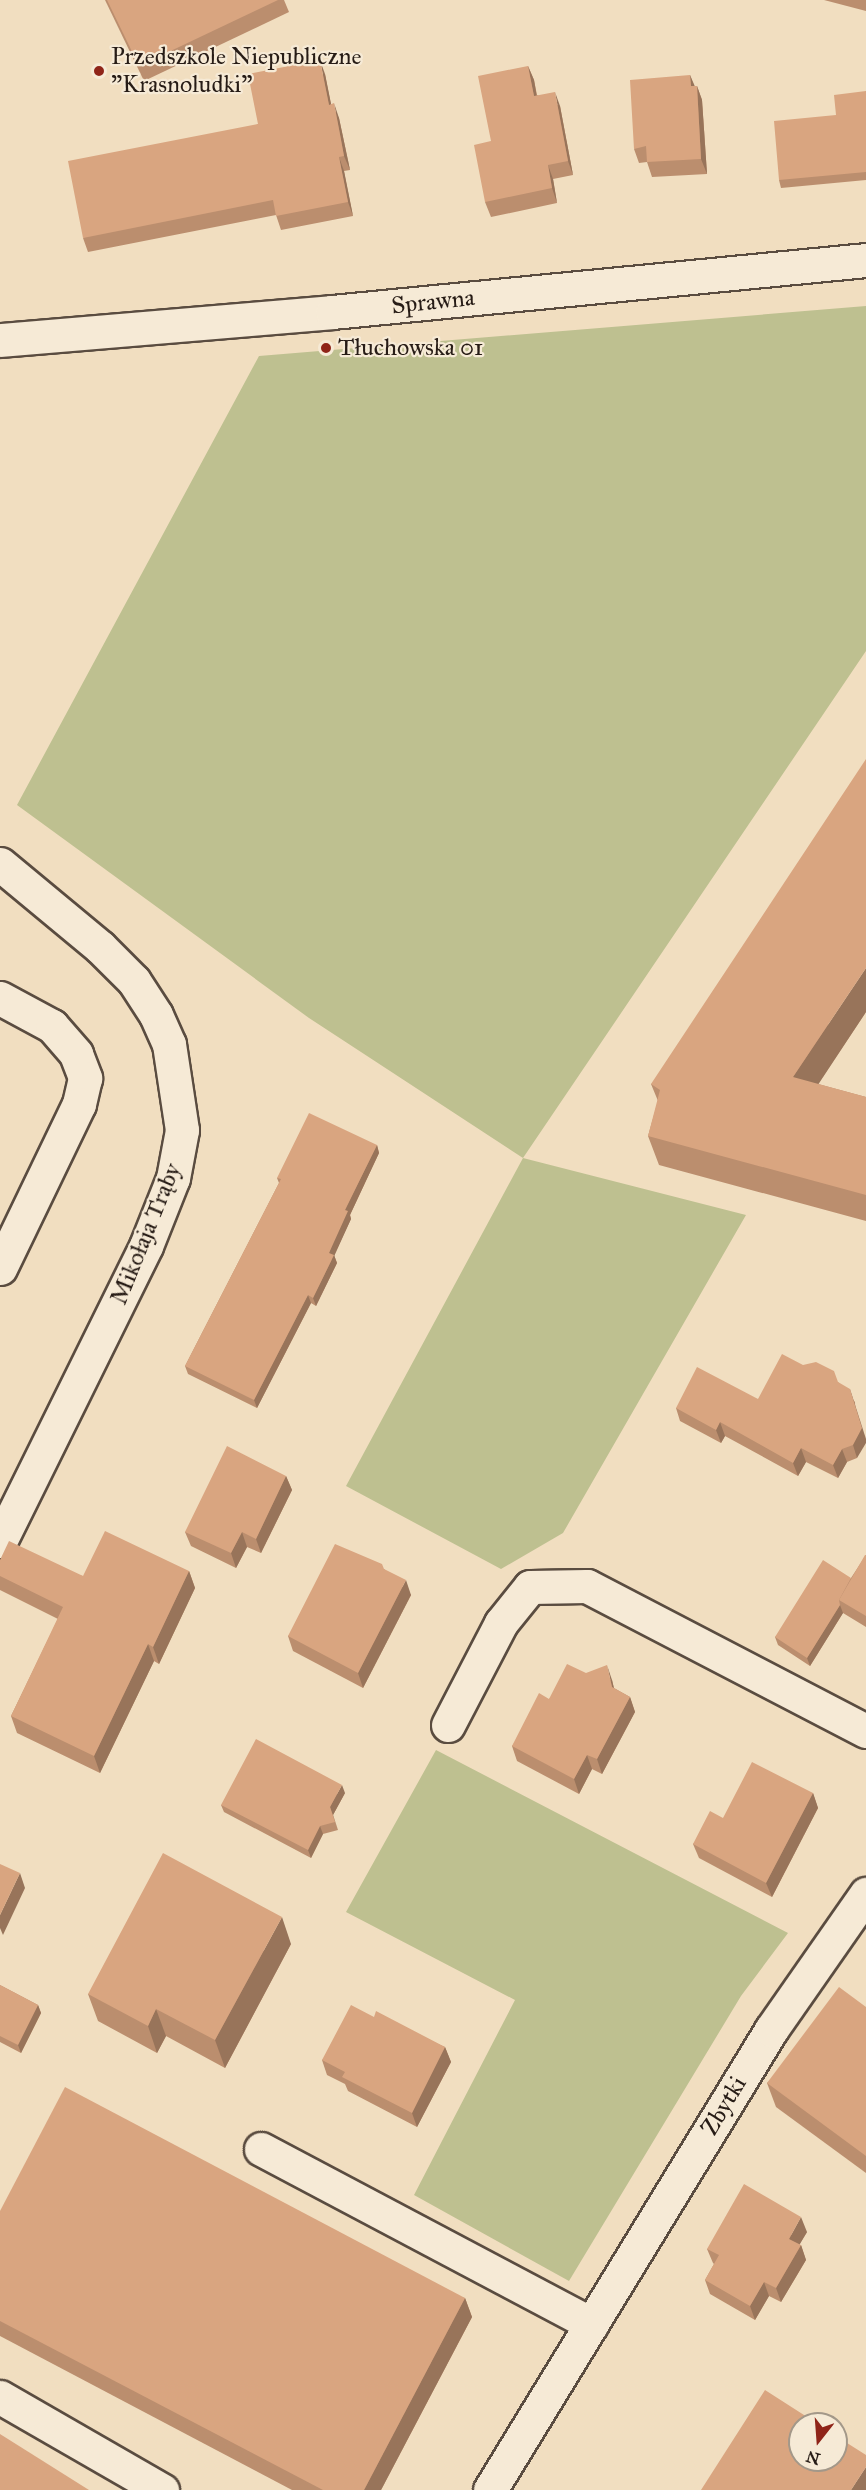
<!DOCTYPE html>
<html>
<head>
<meta charset="utf-8">
<style>
  body { margin:0 }
  #map { position:relative; width:866px; height:2490px; overflow:hidden; background:#f1dec0; font-family:"IM FELL Great Primer",serif }
  div>[style] { position:absolute }
  .green>* { inset:0; background:#bec090 }
  .roads { filter:drop-shadow(2px 0 #5a4c40) drop-shadow(-2px 0 #5a4c40) drop-shadow(0 2px #5a4c40) drop-shadow(0 -2px #5a4c40) }
  .minor>* { height:33px; margin:-16.5px; padding:0 16.5px; transform-origin:16.5px; border-radius:16.5px; background:#f6ead6 }
  .wall>* { inset:0; background:#bb8e6e }
  .shaded-wall>* { inset:0; background:#98745a }
  .building>* { inset:0; background:#d9a580 }
  .dots>* { width:16px; height:16px; translate:-50% -50%; box-sizing:border-box; border:3px solid #f6ead6; border-radius:50% }
  span { translate:-50% -50%; white-space:nowrap; text-align:center; line-height:1.15; -webkit-text-stroke:4.5px #f6ead6; paint-order:stroke }
  .poi-label { font-size:24px; color:#271c16 }
  .left { translate:0 -50%; text-align:left }
  .street-label { font-size:24px; color:#271c16 }
  .north { position:absolute; left:788px; top:2412px; width:60px; height:60px; box-sizing:border-box; background:#f6ead6; border:2px solid #a39889; border-radius:50%; rotate:197deg; font-size:16px; font-weight:700; line-height:24px; text-align:center; color:#271c16 }
  .north::after { content:''; display:block; margin:auto; width:21px; height:27px; background:#8f2418; clip-path:polygon(50% 0,100% 100%,50% 72%,0 100%) }
</style>
</head>
<body>
<div id="map">
  <div class="green">
    <div style="clip-path:polygon(866px 306px,866px 651px,523px 1158px,746px 1215px,563px 1533px,501px 1569px,346px 1486px,523px 1158px,309px 1018px,17px 805px,259px 356px)"></div>
    <div style="clip-path:polygon(436px 1750px,788px 1933px,741px 1996px,569px 2281px,414px 2195px,515px 2000px,346px 1912px)"></div>
  </div>
  <div class="roads">
    <div class="minor">
      <div style="left:0;top:340px;width:333px;rotate:-4.8deg"></div>
      <div style="left:332px;top:312px;width:537px;rotate:-5.56deg"></div>
      <div style="left:0;top:864px;width:130px;rotate:39.7deg"></div>
      <div style="left:100px;top:947px;width:48px;rotate:45deg"></div>
      <div style="left:134px;top:981px;width:40px;rotate:57.1deg"></div>
      <div style="left:156px;top:1015px;width:32px;rotate:66deg"></div>
      <div style="left:169px;top:1044px;width:87px;rotate:81.4deg"></div>
      <div style="left:182px;top:1130px;width:49px;rotate:100.6deg"></div>
      <div style="left:173px;top:1178px;width:73px;rotate:111.7deg"></div>
      <div style="left:146px;top:1246px;width:329px;rotate:116.3deg"></div>
      <div style="left:0;top:998px;width:59px;rotate:28.3deg"></div>
      <div style="left:52px;top:1026px;width:37px;rotate:49deg"></div>
      <div style="left:76px;top:1054px;width:26px;rotate:69deg"></div>
      <div style="left:85px;top:1078px;width:27px;rotate:103deg"></div>
      <div style="left:79px;top:1104px;width:182px;rotate:115.7deg"></div>
      <div style="left:448px;top:1725px;width:115px;rotate:-62.5deg"></div>
      <div style="left:501px;top:1623px;width:46px;rotate:-51.1deg"></div>
      <div style="left:530px;top:1587px;width:57px;rotate:-1deg"></div>
      <div style="left:587px;top:1586px;width:314px;rotate:27.5deg"></div>
      <div style="left:261px;top:2149px;width:374px;rotate:27.9deg"></div>
      <div style="left:0;top:2397px;width:187px;rotate:29.9deg"></div>
      <div style="left:490px;top:2490px;width:539px;rotate:-58.58deg"></div>
      <div style="left:771px;top:2030px;width:166px;rotate:-55.1deg"></div>
    </div>
  </div>
  <div class="wall">
    <div style="clip-path:polygon(105px 0,284px 0,289px 12px,144px 81px)"></div>
    <div style="clip-path:polygon(824px 0,866px 0,866px 11px)"></div>
    <div style="clip-path:polygon(528px 66px,534px 80px,537px 95px,560px 106px,573px 175px,553px 179px,557px 203px,491px 217px,485px 202px,491px 141px)"></div>
    <div style="clip-path:polygon(325px 74px,331px 104px,339px 118px,350px 170px,344px 171px,353px 216px,281px 230px,276px 215px,88px 252px,83px 238px,258px 124px)"></div>
    <div style="clip-path:polygon(690px 75px,694px 86px,697px 86px,702px 100px,707px 174px,652px 177px,647px 162px,639px 163px,634px 149px)"></div>
    <div style="clip-path:polygon(866px 91px,866px 180px,781px 188px,779px 180px)"></div>
    <div style="clip-path:polygon(866px 1012px,818px 1084px,866px 1097px,866px 1221px,659px 1165px,648px 1136px,658px 1101px,651px 1084px)"></div>
    <div style="clip-path:polygon(377px 1145px,379px 1153px,350px 1215px,351px 1219px,334px 1255px,337px 1263px,316px 1306px,311px 1303px,257px 1408px,188px 1374px,185px 1366px,279px 1183px,277px 1178px)"></div>
    <div style="clip-path:polygon(838px 1382px,855px 1402px,857px 1458px,847px 1462px,838px 1478px,806px 1462px,798px 1476px,725px 1436px,721px 1443px,680px 1421px,676px 1408px,758px 1399px)"></div>
    <div style="clip-path:polygon(286px 1476px,292px 1490px,261px 1553px,247px 1547px,236px 1568px,191px 1546px,185px 1532px)"></div>
    <div style="clip-path:polygon(866px 1555px,866px 1627px,843px 1613px,810px 1666px,778px 1645px,775px 1637px,851px 1578px)"></div>
    <div style="clip-path:polygon(0 1560px,83px 1576px,189px 1571px,195px 1588px,159px 1664px,154px 1661px,100px 1773px,17px 1733px,11px 1716px,58px 1619px,0 1590px)"></div>
    <div style="clip-path:polygon(384px 1569px,411px 1595px,363px 1688px,293px 1651px,288px 1636px)"></div>
    <div style="clip-path:polygon(586px 1673px,612px 1680px,614px 1688px,630px 1697px,635px 1712px,602px 1774px,592px 1769px,579px 1794px,517px 1761px,512px 1746px,549px 1699px)"></div>
    <div style="clip-path:polygon(345px 1793px,333px 1815px,338px 1830px,323px 1834px,311px 1858px,224px 1812px,221px 1805px)"></div>
    <div style="clip-path:polygon(813px 1793px,818px 1808px,772px 1897px,699px 1858px,693px 1844px,723px 1818px)"></div>
    <div style="clip-path:polygon(291px 1944px,225px 2068px,166px 2036px,157px 2053px,98px 2021px,88px 1994px)"></div>
    <div style="clip-path:polygon(0 1985px,38px 2005px,41px 2013px,21px 2053px,0 2042px)"></div>
    <div style="clip-path:polygon(866px 2007px,866px 2173px,776px 2107px,767px 2083px)"></div>
    <div style="clip-path:polygon(374px 2017px,445px 2047px,451px 2062px,417px 2127px,348px 2091px,345px 2084px,327px 2075px,322px 2060px)"></div>
    <div style="clip-path:polygon(0 2211px,465px 2298px,472px 2317px,381px 2490px,292px 2490px,0 2336px)"></div>
    <div style="clip-path:polygon(807px 2232px,799px 2245px,801px 2245px,806px 2260px,781px 2302px,769px 2296px,755px 2320px,710px 2294px,705px 2280px,714px 2264px,713px 2263px,707px 2249px)"></div>
  </div>
  <div class="shaded-wall">
    <div style="clip-path:polygon(320px 60px,325px 74px,334px 119px,329px 105px)"></div>
    <div style="clip-path:polygon(528px 66px,534px 80px,539px 110px,534px 96px)"></div>
    <div style="clip-path:polygon(690px 75px,696px 89px,691px 86px)"></div>
    <div style="clip-path:polygon(697px 86px,702px 100px,707px 174px,701px 159px)"></div>
    <div style="clip-path:polygon(555px 92px,560px 106px,573px 175px,568px 161px)"></div>
    <div style="clip-path:polygon(334px 103px,339px 118px,350px 170px,344px 156px)"></div>
    <div style="clip-path:polygon(339px 157px,344px 171px,353px 216px,348px 202px)"></div>
    <div style="clip-path:polygon(548px 165px,553px 179px,557px 203px,552px 188px)"></div>
    <div style="clip-path:polygon(866px 968px,866px 1012px,804px 1106px,793px 1077px)"></div>
    <div style="clip-path:polygon(377px 1145px,379px 1153px,350px 1215px,351px 1219px,332px 1261px,329px 1253px,345px 1210px)"></div>
    <div style="clip-path:polygon(334px 1255px,337px 1263px,316px 1306px,313px 1298px)"></div>
    <div style="clip-path:polygon(308px 1295px,311px 1303px,257px 1408px,254px 1400px)"></div>
    <div style="clip-path:polygon(850px 1389px,866px 1439px,866px 1443px,857px 1458px,853px 1445px)"></div>
    <div style="clip-path:polygon(720px 1422px,725px 1436px,721px 1443px,716px 1430px)"></div>
    <div style="clip-path:polygon(801px 1448px,806px 1462px,798px 1476px,793px 1463px)"></div>
    <div style="clip-path:polygon(842px 1449px,847px 1462px,838px 1478px,833px 1465px)"></div>
    <div style="clip-path:polygon(286px 1476px,292px 1490px,261px 1553px,256px 1539px)"></div>
    <div style="clip-path:polygon(242px 1532px,247px 1547px,236px 1568px,231px 1553px)"></div>
    <div style="clip-path:polygon(189px 1571px,195px 1588px,159px 1664px,153px 1647px)"></div>
    <div style="clip-path:polygon(406px 1580px,411px 1595px,363px 1688px,358px 1673px)"></div>
    <div style="clip-path:polygon(840px 1605px,843px 1613px,810px 1666px,807px 1658px)"></div>
    <div style="clip-path:polygon(148px 1644px,154px 1661px,100px 1773px,94px 1756px)"></div>
    <div style="clip-path:polygon(607px 1665px,612px 1680px,617px 1702px,612px 1687px)"></div>
    <div style="clip-path:polygon(630px 1697px,635px 1712px,602px 1774px,597px 1759px)"></div>
    <div style="clip-path:polygon(587px 1755px,592px 1769px,579px 1794px,574px 1779px)"></div>
    <div style="clip-path:polygon(342px 1785px,345px 1793px,333px 1815px,338px 1830px,330px 1807px)"></div>
    <div style="clip-path:polygon(813px 1793px,818px 1808px,772px 1897px,766px 1883px)"></div>
    <div style="clip-path:polygon(320px 1826px,323px 1834px,311px 1858px,308px 1850px)"></div>
    <div style="clip-path:polygon(20px 1873px,25px 1888px,3px 1935px,0 1928px,0 1915px)"></div>
    <div style="clip-path:polygon(282px 1917px,291px 1944px,225px 2068px,215px 2040px)"></div>
    <div style="clip-path:polygon(38px 2005px,41px 2013px,21px 2053px,18px 2045px)"></div>
    <div style="clip-path:polygon(156px 2009px,166px 2036px,157px 2053px,148px 2026px)"></div>
    <div style="clip-path:polygon(445px 2047px,451px 2062px,417px 2127px,412px 2113px)"></div>
    <div style="clip-path:polygon(801px 2217px,807px 2232px,794px 2254px,789px 2239px)"></div>
    <div style="clip-path:polygon(801px 2245px,806px 2260px,781px 2302px,776px 2288px)"></div>
    <div style="clip-path:polygon(764px 2282px,769px 2296px,755px 2320px,750px 2306px)"></div>
    <div style="clip-path:polygon(465px 2298px,472px 2317px,381px 2490px,364px 2490px)"></div>
    <div style="clip-path:polygon(866px 2467px,866px 2490px,851px 2490px)"></div>
  </div>
  <div class="building">
    <div style="clip-path:polygon(107px 0,278px 0,139px 66px)"></div>
    <div style="clip-path:polygon(320px 60px,329px 105px,334px 103px,339px 129px,344px 156px,339px 157px,348px 202px,276px 216px,273px 200px,83px 238px,68px 161px,258px 124px,248px 74px)"></div>
    <div style="clip-path:polygon(528px 66px,534px 96px,555px 92px,568px 161px,548px 165px,552px 188px,485px 202px,474px 145px,491px 141px,478px 76px)"></div>
    <div style="clip-path:polygon(690px 75px,691px 86px,697px 86px,701px 159px,647px 162px,646px 146px,634px 149px,630px 80px)"></div>
    <div style="clip-path:polygon(866px 91px,866px 172px,779px 180px,774px 121px,836px 115px,834px 95px)"></div>
    <div style="clip-path:polygon(866px 759px,866px 968px,793px 1077px,866px 1097px,866px 1195px,648px 1136px,660px 1090px,651px 1084px)"></div>
    <div style="clip-path:polygon(309px 1113px,377px 1145px,345px 1210px,348px 1211px,329px 1253px,334px 1255px,313px 1298px,308px 1295px,254px 1400px,185px 1366px,281px 1179px,277px 1178px)"></div>
    <div style="clip-path:polygon(782px 1354px,803px 1365px,816px 1362px,834px 1371px,838px 1382px,850px 1389px,862px 1428px,853px 1445px,842px 1449px,833px 1465px,801px 1448px,793px 1463px,720px 1422px,716px 1430px,676px 1408px,697px 1367px,758px 1399px)"></div>
    <div style="clip-path:polygon(227px 1446px,286px 1476px,256px 1539px,242px 1532px,231px 1553px,185px 1532px)"></div>
    <div style="clip-path:polygon(105px 1531px,189px 1571px,153px 1647px,148px 1644px,94px 1756px,11px 1716px,63px 1607px,0 1576px,0 1560px,9px 1541px,83px 1576px)"></div>
    <div style="clip-path:polygon(335px 1544px,382px 1564px,384px 1569px,406px 1580px,358px 1673px,288px 1636px)"></div>
    <div style="clip-path:polygon(865px 1555px,866px 1555px,866px 1616px,839px 1600px)"></div>
    <div style="clip-path:polygon(823px 1560px,851px 1578px,839px 1600px,840px 1605px,807px 1658px,775px 1637px)"></div>
    <div style="clip-path:polygon(567px 1664px,586px 1673px,607px 1665px,612px 1687px,630px 1697px,597px 1759px,587px 1755px,574px 1779px,512px 1746px,539px 1693px,549px 1699px)"></div>
    <div style="clip-path:polygon(256px 1739px,342px 1785px,330px 1807px,335px 1822px,320px 1826px,308px 1850px,221px 1805px)"></div>
    <div style="clip-path:polygon(752px 1762px,813px 1793px,766px 1883px,693px 1844px,710px 1811px,723px 1818px)"></div>
    <div style="clip-path:polygon(163px 1853px,282px 1917px,215px 2040px,156px 2009px,148px 2026px,88px 1994px)"></div>
    <div style="clip-path:polygon(0 1864px,20px 1873px,0 1915px)"></div>
    <div style="clip-path:polygon(0 1985px,38px 2005px,18px 2045px,0 2036px)"></div>
    <div style="clip-path:polygon(839px 1987px,866px 2007px,866px 2156px,767px 2083px)"></div>
    <div style="clip-path:polygon(351px 2005px,374px 2017px,376px 2011px,445px 2047px,412px 2113px,342px 2077px,345px 2072px,322px 2060px)"></div>
    <div style="clip-path:polygon(65px 2087px,465px 2298px,364px 2490px,323px 2490px,0 2321px,0 2211px)"></div>
    <div style="clip-path:polygon(744px 2184px,801px 2217px,789px 2239px,801px 2245px,776px 2288px,764px 2282px,750px 2306px,705px 2280px,719px 2255px,707px 2249px)"></div>
    <div style="clip-path:polygon(765px 2390px,818px 2424px,800px 2424px,800px 2460px,836px 2460px,836px 2436px,866px 2455px,866px 2467px,851px 2490px,701px 2490px)"></div>
    <div style="clip-path:polygon(0 2434px,89px 2490px,0 2490px)"></div>
  </div>
  <div class="dots">
    <div style="left:99px;top:71px;background:#8f2418"></div>
    <div style="left:326px;top:348px;background:#8f2418"></div>
  </div>
  <div class="poi-label">
    <span class="left" style="left:111px;top:71px">Przedszkole Niepubliczne<br>"Krasnoludki"</span>
    <span class="left" style="left:338px;top:348px">Tłuchowska 01</span>
  </div>
  <div class="street-label">
    <span style="left:433px;top:302px;rotate:-6deg">Sprawna</span>
    <span style="left:146px;top:1234px;rotate:-68deg">Mikołaja Trąby</span>
    <span style="left:724px;top:2106px;rotate:-59deg">Zbytki</span>
  </div>
  <div class="north">N</div>
</div>
</body>
</html>
